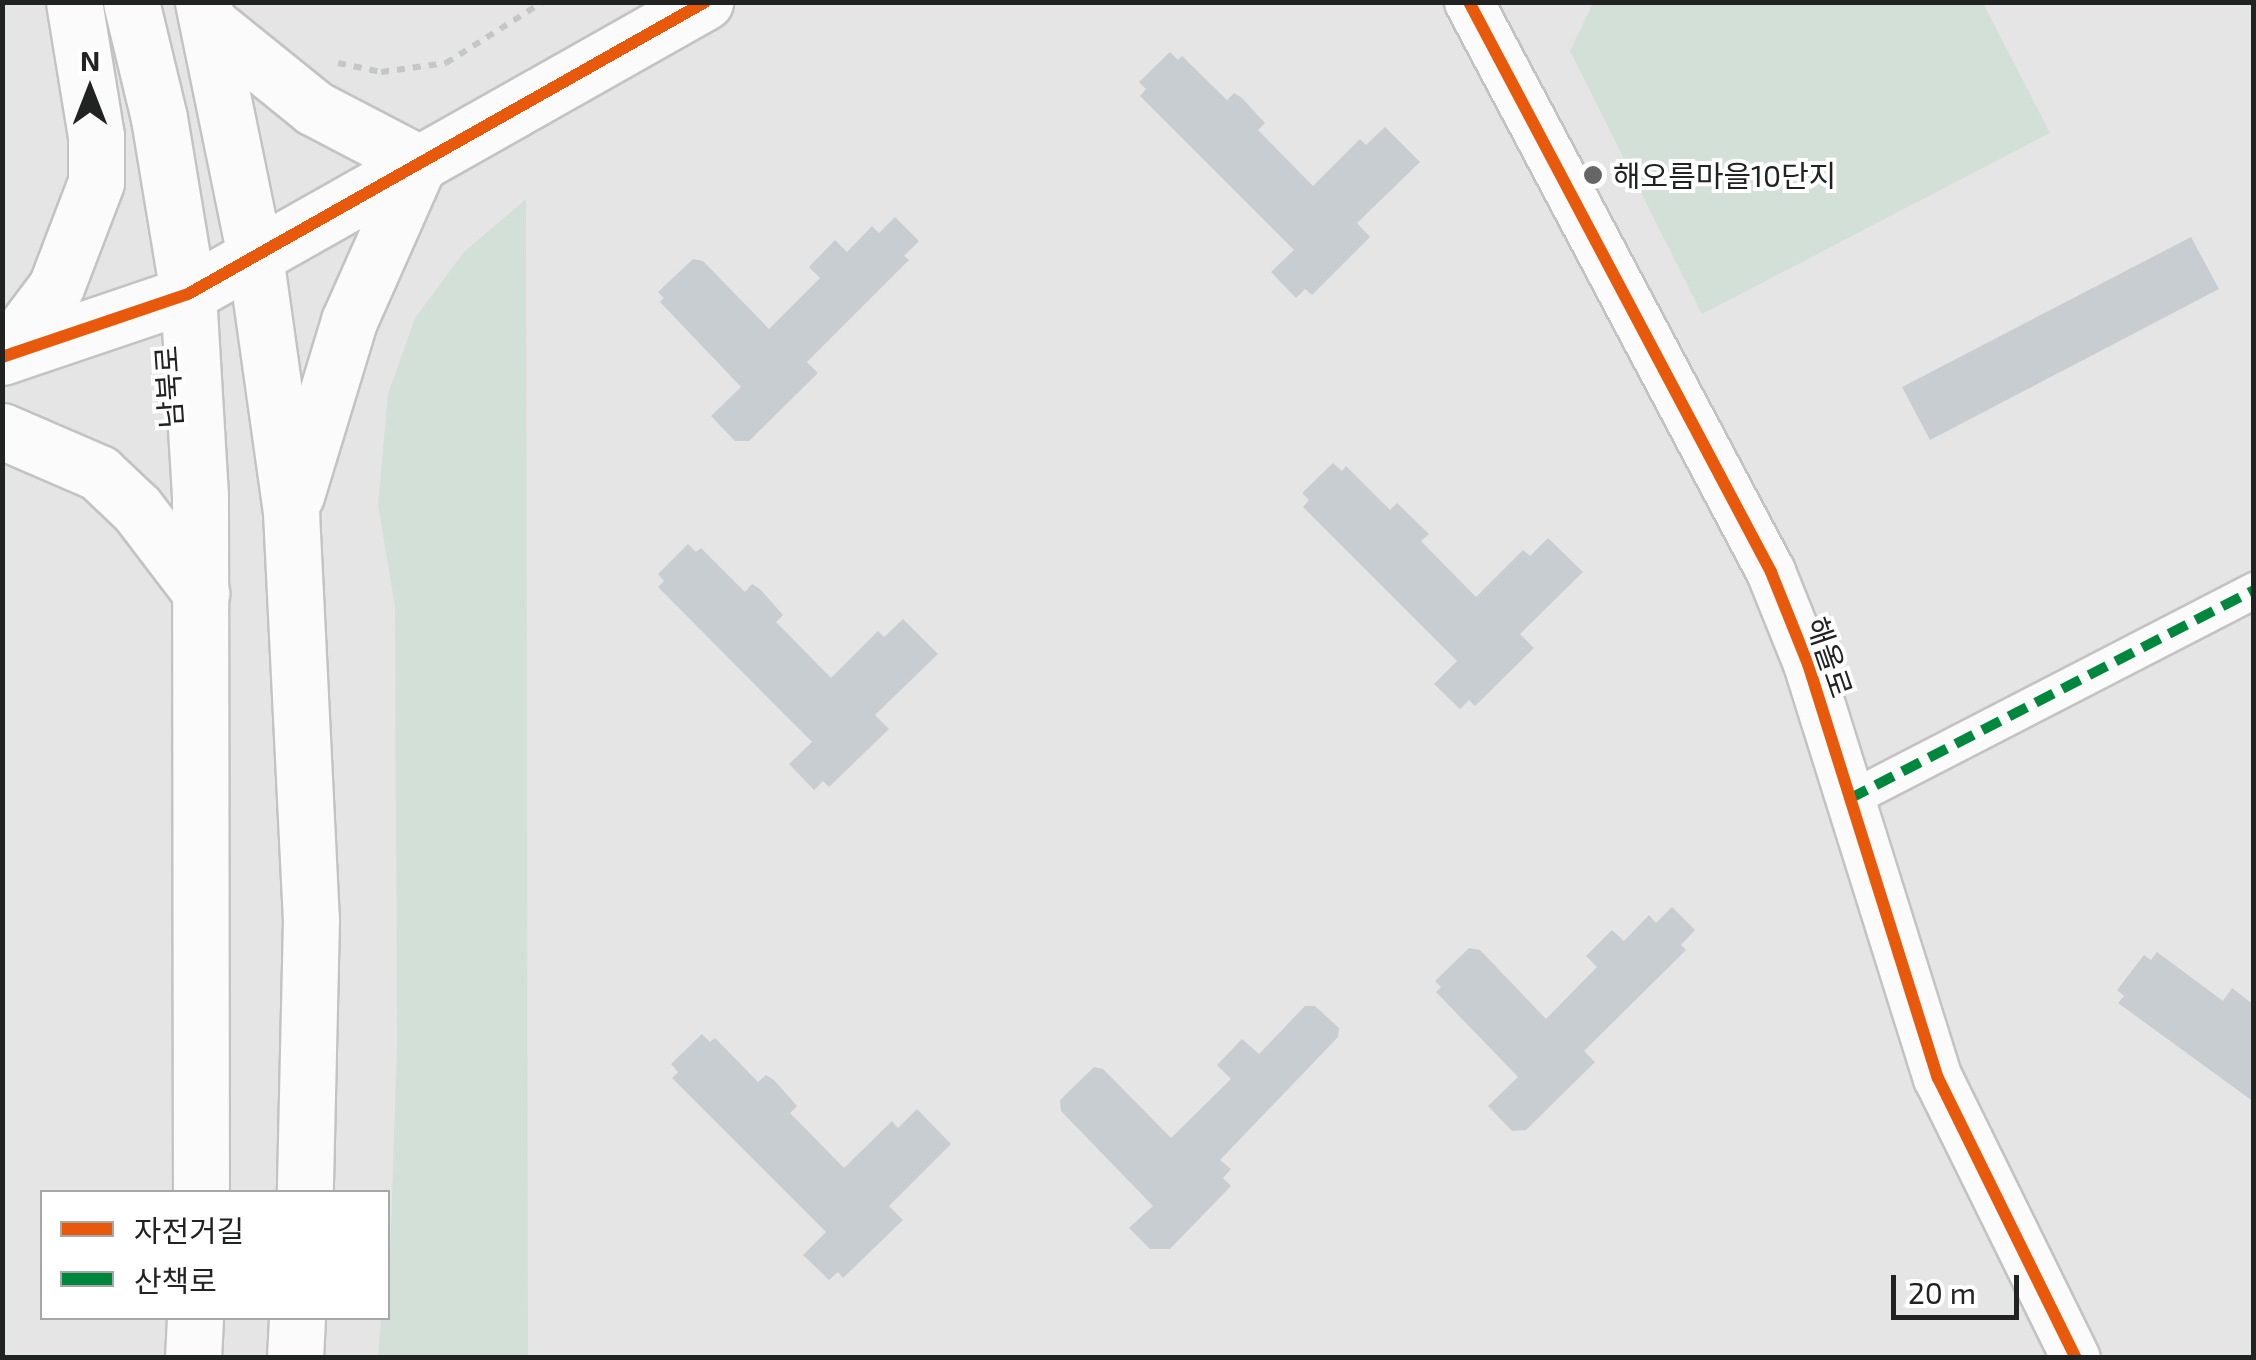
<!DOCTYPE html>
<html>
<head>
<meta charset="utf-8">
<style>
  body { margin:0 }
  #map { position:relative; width:2256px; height:1360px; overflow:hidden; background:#e5e5e5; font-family:"Exo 2","Noto Sans KR",sans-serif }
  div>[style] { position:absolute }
  .green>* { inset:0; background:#d2e0d7 }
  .building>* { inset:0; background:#c8cdd1 }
  .path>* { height:6px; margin-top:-3px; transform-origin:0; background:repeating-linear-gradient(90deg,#c5c6c6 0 8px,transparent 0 16px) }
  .roads { filter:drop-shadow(2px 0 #c3c3c3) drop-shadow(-2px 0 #c3c3c3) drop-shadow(0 2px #c3c3c3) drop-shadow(0 -2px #c3c3c3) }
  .pedestrian>* { height:35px; margin:-17.5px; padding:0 17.5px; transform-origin:17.5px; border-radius:17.5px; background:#fbfbfb }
  .minor>* { height:48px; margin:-24px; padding:0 24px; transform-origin:24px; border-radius:24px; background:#fbfbfb }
  .tertiary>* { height:55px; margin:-27.5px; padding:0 27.5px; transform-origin:27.5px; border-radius:27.5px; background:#fbfbfb }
  .secondary>* { height:55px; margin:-27.5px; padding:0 27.5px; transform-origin:27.5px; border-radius:27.5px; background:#fbfbfb }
  .quiet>* { height:10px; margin-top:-5px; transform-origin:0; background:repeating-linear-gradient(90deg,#00873e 0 20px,transparent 0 30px) }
  .cycleway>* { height:12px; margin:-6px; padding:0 6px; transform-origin:6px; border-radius:6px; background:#e8590c }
  .dots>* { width:28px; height:28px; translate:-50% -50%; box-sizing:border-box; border:5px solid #fff; border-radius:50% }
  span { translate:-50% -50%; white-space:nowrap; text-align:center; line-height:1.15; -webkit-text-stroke:8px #fff; paint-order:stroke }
  .poi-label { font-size:30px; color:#212222 }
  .left { translate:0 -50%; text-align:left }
  .street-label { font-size:30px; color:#212222 }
  .frame { position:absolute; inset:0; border:5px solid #212222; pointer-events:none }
  .legend { position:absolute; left:40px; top:1190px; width:350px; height:130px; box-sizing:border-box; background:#fff; border:2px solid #a6a7a7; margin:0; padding:12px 18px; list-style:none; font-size:30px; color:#212222 }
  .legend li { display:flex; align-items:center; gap:20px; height:50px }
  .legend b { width:50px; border:2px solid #a6a7a7 }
  .north { position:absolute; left:40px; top:40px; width:100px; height:100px; -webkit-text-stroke:8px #fff; paint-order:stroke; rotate:0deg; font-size:28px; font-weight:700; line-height:40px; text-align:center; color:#212222 }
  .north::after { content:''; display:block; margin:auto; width:35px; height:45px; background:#212222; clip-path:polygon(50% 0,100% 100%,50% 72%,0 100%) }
  .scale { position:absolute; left:1891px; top:1275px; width:128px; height:45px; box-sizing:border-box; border:5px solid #212222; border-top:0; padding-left:12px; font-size:30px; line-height:35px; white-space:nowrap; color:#212222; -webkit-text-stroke:8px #fff; paint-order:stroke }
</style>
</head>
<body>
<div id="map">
  <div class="green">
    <div style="clip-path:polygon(1593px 3px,1983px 3px,2050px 133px,1702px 314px,1570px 51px)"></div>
    <div style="clip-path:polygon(526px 199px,528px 1357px,378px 1357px,381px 1318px,388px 1318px,397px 1044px,395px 607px,378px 505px,388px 394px,415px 318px,464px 252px)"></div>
  </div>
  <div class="building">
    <div style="clip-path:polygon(1170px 52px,1178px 60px,1182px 56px,1227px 100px,1234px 93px,1242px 98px,1265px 123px,1258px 130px,1313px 186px,1360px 139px,1366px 145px,1385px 127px,1420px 162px,1357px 223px,1370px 237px,1312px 295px,1305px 289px,1296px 298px,1271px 272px,1294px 250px,1140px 96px,1146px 89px,1139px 82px)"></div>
    <div style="clip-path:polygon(895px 217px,919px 241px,904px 256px,909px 260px,807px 362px,818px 373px,749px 441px,735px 441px,711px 416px,741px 387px,660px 302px,664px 298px,658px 292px,693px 259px,703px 261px,769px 329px,820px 278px,809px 267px,835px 240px,847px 252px,872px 226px,879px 233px)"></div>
    <div style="clip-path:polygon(2191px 237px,2219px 289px,1930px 440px,1902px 387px)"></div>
    <div style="clip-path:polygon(1333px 463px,1342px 471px,1346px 466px,1390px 510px,1397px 503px,1429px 534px,1421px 541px,1476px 597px,1523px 550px,1530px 556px,1548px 538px,1583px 572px,1520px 634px,1534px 648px,1475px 706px,1469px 700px,1460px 709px,1434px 684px,1457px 661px,1303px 507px,1309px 500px,1302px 493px)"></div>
    <div style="clip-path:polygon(688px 544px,696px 552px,701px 548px,745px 592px,752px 584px,760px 589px,783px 615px,776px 622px,831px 678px,878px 631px,884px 637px,903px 619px,938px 654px,875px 715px,889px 729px,829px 787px,823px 781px,814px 790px,789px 764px,812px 742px,658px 587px,664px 581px,658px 574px)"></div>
    <div style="clip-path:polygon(1672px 907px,1695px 930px,1681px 945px,1686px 950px,1584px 1051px,1595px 1062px,1526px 1130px,1512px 1131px,1488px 1106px,1518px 1077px,1436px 992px,1441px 987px,1435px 981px,1469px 948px,1480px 950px,1546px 1019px,1597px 967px,1586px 956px,1612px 930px,1624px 941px,1649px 915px,1656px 923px)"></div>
    <div style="clip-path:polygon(2157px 952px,2223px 1001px,2232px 988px,2254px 1005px,2254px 1102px,2118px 1003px,2124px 996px,2117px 990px,2144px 955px,2151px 960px)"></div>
    <div style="clip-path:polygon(1305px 1006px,1315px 1006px,1339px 1028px,1338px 1037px,1220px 1160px,1231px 1169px,1223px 1178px,1231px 1186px,1170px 1249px,1150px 1249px,1129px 1228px,1153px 1206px,1061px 1111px,1060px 1100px,1094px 1067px,1103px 1069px,1171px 1138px,1231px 1079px,1217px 1065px,1242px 1039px,1259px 1054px)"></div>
    <div style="clip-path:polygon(702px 1034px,710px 1042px,715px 1038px,758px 1082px,766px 1075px,774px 1080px,797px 1106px,790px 1113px,844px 1168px,892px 1121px,898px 1128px,917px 1109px,951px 1144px,889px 1206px,903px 1220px,843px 1278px,838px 1272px,829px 1280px,803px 1255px,826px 1232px,672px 1078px,678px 1072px,671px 1064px)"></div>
  </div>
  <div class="path">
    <div style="left:338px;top:63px;width:44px;rotate:11.8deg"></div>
    <div style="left:381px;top:72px;width:66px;rotate:-7.9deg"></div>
    <div style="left:446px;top:63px;width:115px;rotate:-32.2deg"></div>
  </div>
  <div class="roads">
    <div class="pedestrian">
      <div style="left:1849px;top:799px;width:456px;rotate:-27.3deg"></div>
    </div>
    <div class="minor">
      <div style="left:1469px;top:2px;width:645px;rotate:62.08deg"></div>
      <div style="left:1771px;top:572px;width:99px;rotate:68.1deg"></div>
      <div style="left:1808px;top:664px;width:434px;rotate:72.6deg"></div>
      <div style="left:1938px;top:1078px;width:312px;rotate:63.8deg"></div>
    </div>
    <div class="tertiary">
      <div style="left:2px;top:357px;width:196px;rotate:-18.7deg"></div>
      <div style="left:188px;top:294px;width:594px;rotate:-29.46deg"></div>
    </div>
    <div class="secondary">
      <div style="left:131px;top:2px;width:119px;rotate:76.4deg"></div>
      <div style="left:159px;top:118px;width:178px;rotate:80.6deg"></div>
      <div style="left:188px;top:294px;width:201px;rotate:86.6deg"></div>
      <div style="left:200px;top:495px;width:697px;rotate:89.92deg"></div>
      <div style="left:203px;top:2px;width:259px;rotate:78.4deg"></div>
      <div style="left:255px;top:256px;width:259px;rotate:82deg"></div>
      <div style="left:291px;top:512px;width:407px;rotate:87.2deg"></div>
      <div style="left:311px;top:919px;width:273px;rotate:91.3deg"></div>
      <div style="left:209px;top:23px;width:135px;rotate:39deg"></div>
      <div style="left:314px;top:108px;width:119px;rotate:27.6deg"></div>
      <div style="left:419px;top:163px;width:173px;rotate:113.9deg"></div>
      <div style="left:349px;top:321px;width:182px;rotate:106.9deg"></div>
      <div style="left:4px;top:356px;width:86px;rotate:-53deg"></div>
      <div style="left:56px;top:287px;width:112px;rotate:-69.1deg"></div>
      <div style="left:96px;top:182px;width:46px;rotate:-90deg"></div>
      <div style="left:96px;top:136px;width:136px;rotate:-99.3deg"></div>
      <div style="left:2px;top:431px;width:106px;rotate:23.4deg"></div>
      <div style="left:99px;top:473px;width:52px;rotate:43.5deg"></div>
      <div style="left:137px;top:509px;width:106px;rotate:52.7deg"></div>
      <div style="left:193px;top:1358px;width:40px;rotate:-87.1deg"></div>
      <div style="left:295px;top:1358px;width:40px;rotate:-87.1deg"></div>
    </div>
  </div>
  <div class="quiet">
    <div style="left:1849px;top:799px;width:456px;rotate:-27.3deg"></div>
  </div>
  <div class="cycleway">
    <div style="left:1469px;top:2px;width:645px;rotate:62.08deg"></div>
    <div style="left:1771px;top:572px;width:99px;rotate:68.1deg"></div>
    <div style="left:1808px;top:664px;width:434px;rotate:72.6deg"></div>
    <div style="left:1938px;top:1078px;width:312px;rotate:63.8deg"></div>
    <div style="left:2px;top:357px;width:196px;rotate:-18.7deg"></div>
    <div style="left:188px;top:294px;width:594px;rotate:-29.46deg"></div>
  </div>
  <div class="dots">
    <div style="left:1593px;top:175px;background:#666"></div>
  </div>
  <div class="poi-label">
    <span class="left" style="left:1613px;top:175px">해오름마을10단지</span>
  </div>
  <div class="street-label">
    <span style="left:168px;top:387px;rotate:-94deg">남북로</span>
    <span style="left:1830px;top:657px;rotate:71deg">해올로</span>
  </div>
  <div class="frame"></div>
  <ul class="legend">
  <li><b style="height:12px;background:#e8590c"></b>자전거길</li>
  <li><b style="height:12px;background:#00873e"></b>산책로</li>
  </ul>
  <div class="north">N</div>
  <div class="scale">20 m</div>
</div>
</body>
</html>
